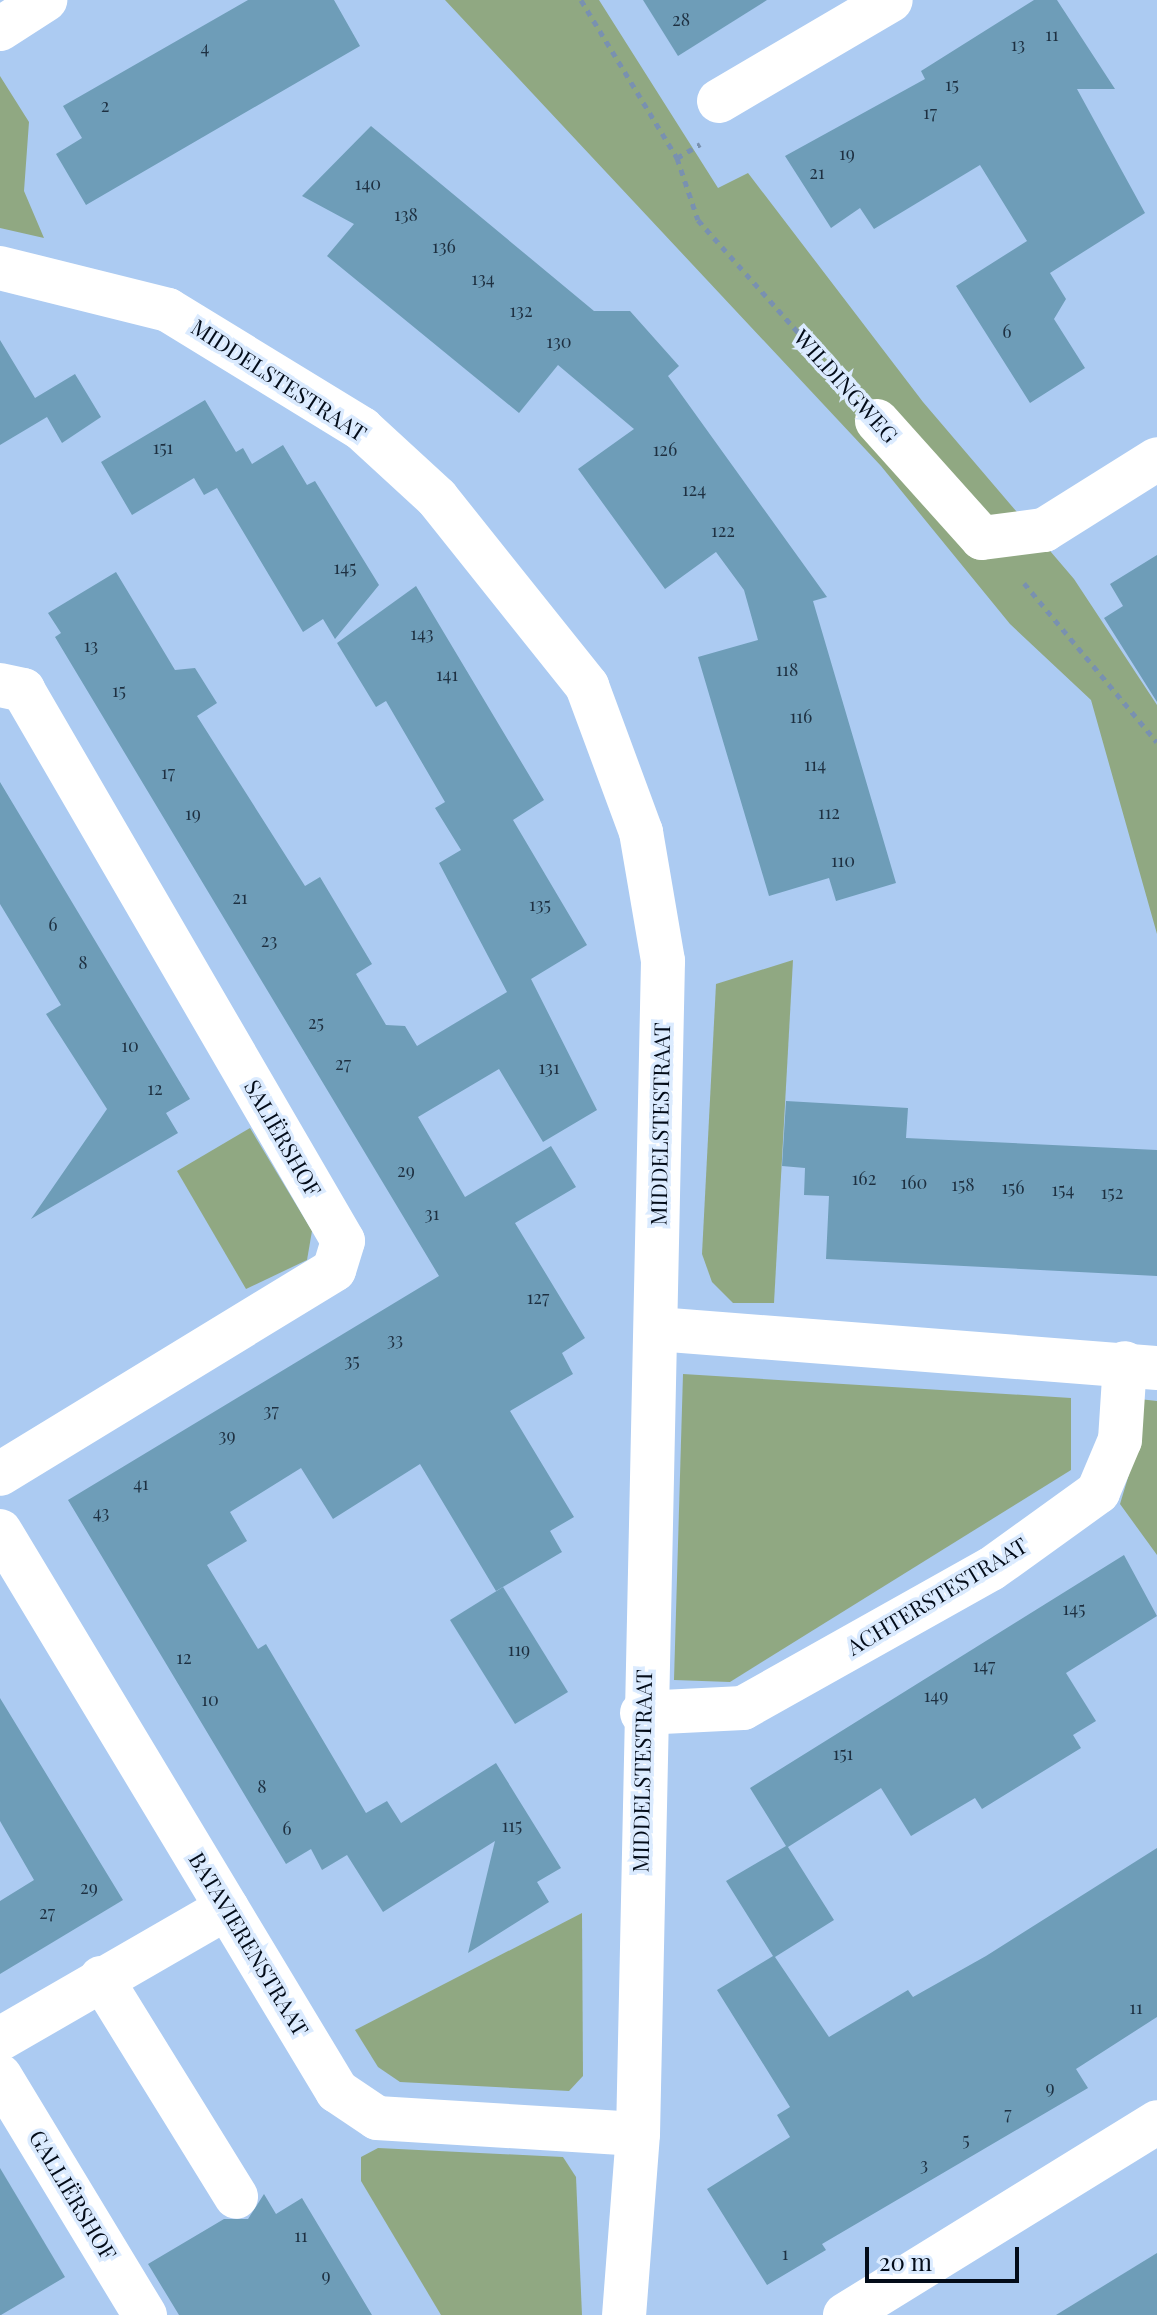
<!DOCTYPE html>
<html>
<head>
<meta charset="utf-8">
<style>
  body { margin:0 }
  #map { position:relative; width:1157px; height:2315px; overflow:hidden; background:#accbf2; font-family:"Playfair Display",serif }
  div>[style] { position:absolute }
  .green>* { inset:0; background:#90a882 }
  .building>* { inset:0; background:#6e9db8 }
  .path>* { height:5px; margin-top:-2.5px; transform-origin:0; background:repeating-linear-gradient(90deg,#7991b0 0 6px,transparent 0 12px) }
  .street>* { height:44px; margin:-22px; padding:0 22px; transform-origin:22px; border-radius:22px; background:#fff }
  span { translate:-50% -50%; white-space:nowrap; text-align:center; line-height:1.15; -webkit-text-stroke:7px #dbebff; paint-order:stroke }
  .number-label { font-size:18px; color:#1e3041 }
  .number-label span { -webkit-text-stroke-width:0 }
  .street-label { font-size:22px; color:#030c19 }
  .scale { position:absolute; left:865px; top:2247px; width:154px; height:36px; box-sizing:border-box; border:4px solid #030c19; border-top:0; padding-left:10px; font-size:24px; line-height:28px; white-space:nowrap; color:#030c19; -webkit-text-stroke:6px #dbebff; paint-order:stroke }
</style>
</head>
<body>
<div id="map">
  <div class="green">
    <div style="clip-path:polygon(445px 0,599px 0,718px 188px,748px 173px,923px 402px,1074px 579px,1157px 705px,1157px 934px,1091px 700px,1010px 624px,881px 466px)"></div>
    <div style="clip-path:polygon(0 76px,29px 122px,24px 191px,44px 238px,0 228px)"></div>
    <div style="clip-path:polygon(793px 960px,774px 1303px,733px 1303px,712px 1282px,702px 1254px,716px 984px)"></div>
    <div style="clip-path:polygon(250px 1128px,312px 1231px,307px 1260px,246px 1289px,177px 1171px)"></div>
    <div style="clip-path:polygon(683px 1374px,1071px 1398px,1071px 1470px,730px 1682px,674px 1680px)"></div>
    <div style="clip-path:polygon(1139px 1399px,1157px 1401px,1157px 1555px,1120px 1504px,1136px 1451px)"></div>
    <div style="clip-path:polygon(582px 1913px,583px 2076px,569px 2091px,400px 2082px,378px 2067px,355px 2030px)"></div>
    <div style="clip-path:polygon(378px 2148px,563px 2157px,576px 2177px,582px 2315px,441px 2315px,361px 2181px,361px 2157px)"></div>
  </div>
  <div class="building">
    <div style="clip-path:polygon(248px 0,334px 0,360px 46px,86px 205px,56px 154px,82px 138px,63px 106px)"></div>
    <div style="clip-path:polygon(643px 0,767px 0,678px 56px)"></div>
    <div style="clip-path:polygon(1034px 0,1057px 0,1115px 89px,1077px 89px,1145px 213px,1050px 273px,1066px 299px,1054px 319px,1085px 368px,1030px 403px,956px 286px,1027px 241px,980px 165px,874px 229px,860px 208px,831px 228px,785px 156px,925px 79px,921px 71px)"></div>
    <div style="clip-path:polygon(371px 126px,594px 311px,630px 311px,679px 366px,668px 376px,827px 597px,813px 601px,896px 883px,836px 901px,829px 878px,769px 896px,698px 657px,758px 640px,744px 590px,716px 552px,665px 589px,578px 469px,634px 429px,558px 365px,519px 413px,327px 256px,354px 224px,302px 196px)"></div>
    <div style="clip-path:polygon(0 340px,35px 398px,75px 374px,101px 417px,62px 443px,47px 417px,0 445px)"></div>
    <div style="clip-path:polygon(205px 400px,236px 452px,243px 448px,252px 464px,283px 445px,307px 485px,315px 481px,379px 585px,335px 639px,323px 619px,303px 632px,217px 488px,204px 495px,194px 478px,132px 515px,101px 462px)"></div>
    <div style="clip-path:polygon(1157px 555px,1157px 702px,1104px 618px,1123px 606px,1110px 584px)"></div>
    <div style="clip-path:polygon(116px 572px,175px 670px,195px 668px,217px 703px,197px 716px,305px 886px,320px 877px,372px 964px,356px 974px,386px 1025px,405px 1026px,417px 1046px,507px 992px,439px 863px,461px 850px,435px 808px,445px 802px,386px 701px,376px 707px,337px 643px,416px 586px,544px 800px,513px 820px,587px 945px,531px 979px,597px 1110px,543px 1142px,499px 1069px,418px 1117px,465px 1197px,551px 1146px,576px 1187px,515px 1223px,585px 1338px,562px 1353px,573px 1374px,510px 1411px,574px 1517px,550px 1531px,562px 1552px,496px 1591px,420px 1464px,333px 1519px,301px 1468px,230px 1512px,247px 1541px,207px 1565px,258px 1649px,266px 1644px,366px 1813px,387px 1801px,401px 1823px,496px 1763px,561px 1868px,537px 1882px,549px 1902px,468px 1953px,495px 1841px,383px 1912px,347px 1855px,322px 1870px,311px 1849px,286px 1864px,68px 1500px,439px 1276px,55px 637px,61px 633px,48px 613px)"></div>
    <div style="clip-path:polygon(0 782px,190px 1099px,166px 1113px,178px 1133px,31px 1219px,107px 1109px,46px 1014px,61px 1005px,0 904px)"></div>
    <div style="clip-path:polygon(786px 1101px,908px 1108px,906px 1138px,1157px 1150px,1157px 1276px,826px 1259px,829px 1196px,804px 1195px,805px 1168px,782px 1166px)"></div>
    <div style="clip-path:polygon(1124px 1555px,1157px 1616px,1066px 1673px,1096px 1721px,1073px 1735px,1081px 1748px,982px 1809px,975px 1798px,911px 1836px,881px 1788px,788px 1847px,834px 1920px,775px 1957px,829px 2037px,908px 1990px,913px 1997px,986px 1956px,1157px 1848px,1157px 2017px,1076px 2069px,1088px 2088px,822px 2244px,826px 2250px,767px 2285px,707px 2189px,790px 2137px,777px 2115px,790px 2107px,717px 1990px,773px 1956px,726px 1881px,786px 1846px,750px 1788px)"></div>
    <div style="clip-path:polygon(503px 1587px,568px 1692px,515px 1724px,450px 1620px)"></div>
    <div style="clip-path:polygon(0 1698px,123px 1900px,0 1974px,0 1901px,34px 1880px,0 1821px)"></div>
    <div style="clip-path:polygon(0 2168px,65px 2277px,1px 2315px,0 2315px)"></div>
    <div style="clip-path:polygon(264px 2194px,276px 2214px,302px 2198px,372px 2315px,179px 2315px,148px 2264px,224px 2219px,248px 2219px)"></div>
    <div style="clip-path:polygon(1157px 2253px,1157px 2315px,1056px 2315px)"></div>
  </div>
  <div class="path">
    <div style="left:581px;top:0;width:185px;rotate:58.7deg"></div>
    <div style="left:677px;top:158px;width:65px;rotate:71.3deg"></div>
    <div style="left:698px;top:220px;width:224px;rotate:48.3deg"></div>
    <div style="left:677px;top:158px;width:27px;rotate:-31deg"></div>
    <div style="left:1024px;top:583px;width:207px;rotate:50.1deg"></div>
  </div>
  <div class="street">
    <div style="left:0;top:29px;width:54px;rotate:-32.8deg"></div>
    <div style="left:719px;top:101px;width:199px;rotate:-30.4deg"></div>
    <div style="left:0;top:268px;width:173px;rotate:14deg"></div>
    <div style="left:168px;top:310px;width:228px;rotate:31.5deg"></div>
    <div style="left:362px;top:429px;width:102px;rotate:42.6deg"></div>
    <div style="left:437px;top:498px;width:241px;rotate:51.4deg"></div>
    <div style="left:587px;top:686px;width:156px;rotate:69.7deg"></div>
    <div style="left:641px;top:832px;width:131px;rotate:80.3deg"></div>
    <div style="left:663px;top:961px;width:1173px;rotate:91.22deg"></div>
    <div style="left:638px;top:2134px;width:182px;rotate:94.4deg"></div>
    <div style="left:877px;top:421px;width:157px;rotate:48.1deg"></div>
    <div style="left:982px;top:538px;width:63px;rotate:-7.4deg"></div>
    <div style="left:1044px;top:530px;width:133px;rotate:-32.1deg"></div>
    <div style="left:0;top:685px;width:24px;rotate:12deg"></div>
    <div style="left:23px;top:690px;width:637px;rotate:59.85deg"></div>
    <div style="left:343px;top:1241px;width:30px;rotate:107deg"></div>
    <div style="left:334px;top:1270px;width:391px;rotate:148.6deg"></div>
    <div style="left:657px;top:1329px;width:502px;rotate:4.46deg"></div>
    <div style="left:0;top:1531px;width:654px;rotate:58.96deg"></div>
    <div style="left:337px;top:2091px;width:48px;rotate:34deg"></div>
    <div style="left:377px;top:2118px;width:261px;rotate:3.5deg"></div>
    <div style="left:642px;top:1713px;width:101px;rotate:-2.8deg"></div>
    <div style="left:743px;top:1708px;width:284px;rotate:-29.3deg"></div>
    <div style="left:991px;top:1569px;width:132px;rotate:-35.7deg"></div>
    <div style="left:1098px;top:1492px;width:56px;rotate:-67.1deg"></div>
    <div style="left:1120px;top:1440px;width:77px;rotate:-86.3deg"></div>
    <div style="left:101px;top:1978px;width:257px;rotate:58.3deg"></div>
    <div style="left:0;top:2039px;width:262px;rotate:-30deg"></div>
    <div style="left:0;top:2076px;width:280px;rotate:58.8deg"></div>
    <div style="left:845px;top:2315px;width:367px;rotate:-31.7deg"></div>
  </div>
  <div class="number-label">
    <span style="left:681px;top:19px">28</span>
    <span style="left:1052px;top:34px">11</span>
    <span style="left:1018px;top:44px">13</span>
    <span style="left:205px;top:47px">4</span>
    <span style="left:952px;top:84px">15</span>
    <span style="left:105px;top:105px">2</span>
    <span style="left:930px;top:112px">17</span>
    <span style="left:847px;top:153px">19</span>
    <span style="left:817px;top:172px">21</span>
    <span style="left:368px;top:183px">140</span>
    <span style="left:406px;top:214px">138</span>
    <span style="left:444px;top:246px">136</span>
    <span style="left:483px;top:278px">134</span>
    <span style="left:521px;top:310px">132</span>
    <span style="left:1007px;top:331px">6</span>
    <span style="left:559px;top:341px">130</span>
    <span style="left:163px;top:447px">151</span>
    <span style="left:665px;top:449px">126</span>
    <span style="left:694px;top:489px">124</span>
    <span style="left:723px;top:530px">122</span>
    <span style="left:345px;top:567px">145</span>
    <span style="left:422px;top:633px">143</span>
    <span style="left:91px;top:645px">13</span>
    <span style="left:787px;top:669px">118</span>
    <span style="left:447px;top:674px">141</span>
    <span style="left:119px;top:690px">15</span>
    <span style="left:801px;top:716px">116</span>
    <span style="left:815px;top:764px">114</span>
    <span style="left:168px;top:772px">17</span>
    <span style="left:829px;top:812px">112</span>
    <span style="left:193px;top:813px">19</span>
    <span style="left:843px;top:860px">110</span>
    <span style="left:240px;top:897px">21</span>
    <span style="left:540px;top:904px">135</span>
    <span style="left:53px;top:924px">6</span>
    <span style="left:269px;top:940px">23</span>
    <span style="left:83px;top:962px">8</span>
    <span style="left:316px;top:1022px">25</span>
    <span style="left:130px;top:1045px">10</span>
    <span style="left:343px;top:1063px">27</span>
    <span style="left:549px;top:1067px">131</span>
    <span style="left:155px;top:1088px">12</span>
    <span style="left:406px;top:1170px">29</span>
    <span style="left:864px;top:1178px">162</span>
    <span style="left:914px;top:1182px">160</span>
    <span style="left:963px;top:1184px">158</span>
    <span style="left:1013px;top:1187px">156</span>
    <span style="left:1063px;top:1189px">154</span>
    <span style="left:1112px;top:1192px">152</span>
    <span style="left:432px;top:1213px">31</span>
    <span style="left:538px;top:1297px">127</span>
    <span style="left:395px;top:1339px">33</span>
    <span style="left:352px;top:1360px">35</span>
    <span style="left:271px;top:1410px">37</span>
    <span style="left:227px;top:1435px">39</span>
    <span style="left:141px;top:1483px">41</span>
    <span style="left:101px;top:1512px">43</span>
    <span style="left:1074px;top:1608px">145</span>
    <span style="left:519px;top:1649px">119</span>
    <span style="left:184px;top:1657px">12</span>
    <span style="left:984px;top:1665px">147</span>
    <span style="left:936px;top:1695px">149</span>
    <span style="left:210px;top:1699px">10</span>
    <span style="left:843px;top:1753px">151</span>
    <span style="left:262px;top:1786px">8</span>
    <span style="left:512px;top:1825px">115</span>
    <span style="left:287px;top:1828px">6</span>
    <span style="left:89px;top:1887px">29</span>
    <span style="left:47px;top:1912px">27</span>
    <span style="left:1136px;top:2007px">11</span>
    <span style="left:1050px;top:2087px">9</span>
    <span style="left:1008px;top:2113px">7</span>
    <span style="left:966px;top:2139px">5</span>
    <span style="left:924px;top:2164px">3</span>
    <span style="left:301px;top:2235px">11</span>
    <span style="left:785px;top:2253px">1</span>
    <span style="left:326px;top:2275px">9</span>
  </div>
  <div class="street-label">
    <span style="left:279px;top:380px;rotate:33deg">MIDDELSTESTRAAT</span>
    <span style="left:846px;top:386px;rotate:48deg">WILDINGWEG</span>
    <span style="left:660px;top:1124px;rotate:-89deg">MIDDELSTESTRAAT</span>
    <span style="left:283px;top:1138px;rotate:60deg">SALIËRSHOF</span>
    <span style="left:937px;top:1596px;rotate:-31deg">ACHTERSTESTRAAT</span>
    <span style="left:642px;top:1771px;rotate:-89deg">MIDDELSTESTRAAT</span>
    <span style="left:249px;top:1944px;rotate:59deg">BATAVIERENSTRAAT</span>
    <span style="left:73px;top:2195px;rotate:59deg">GALLIËRSHOF</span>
  </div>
  <div class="scale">20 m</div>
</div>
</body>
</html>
